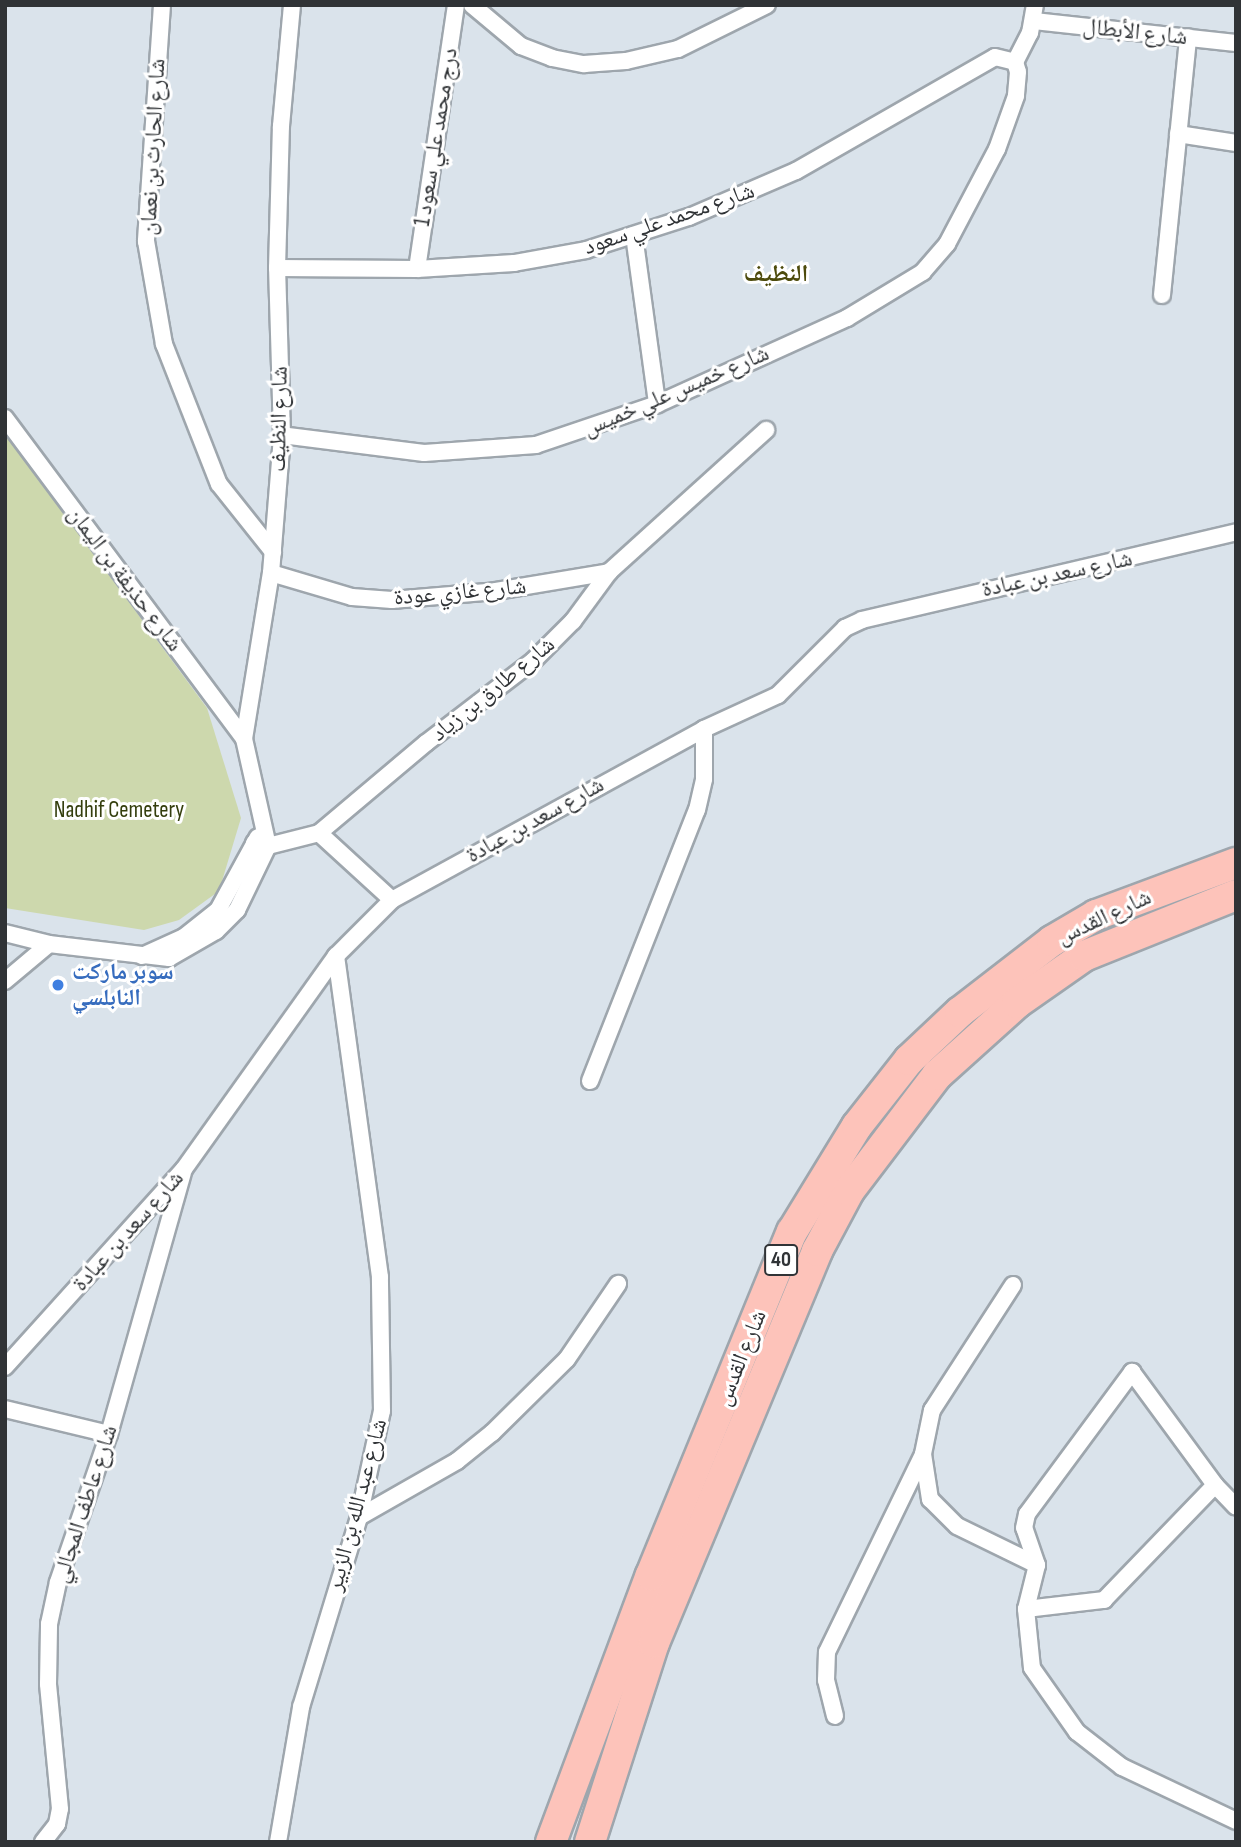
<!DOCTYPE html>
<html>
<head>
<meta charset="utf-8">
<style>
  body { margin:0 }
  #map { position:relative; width:1241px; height:1847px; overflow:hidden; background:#dae3eb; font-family:"Sofia Sans Condensed","Noto Naskh Arabic",sans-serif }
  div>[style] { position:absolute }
  .green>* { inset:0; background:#cdd8ad }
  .roads { filter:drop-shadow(2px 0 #9ea6ad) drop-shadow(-2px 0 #9ea6ad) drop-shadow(0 2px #9ea6ad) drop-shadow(0 -2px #9ea6ad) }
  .street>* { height:16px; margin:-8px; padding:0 8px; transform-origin:8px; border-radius:8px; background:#fff }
  .highway>* { height:30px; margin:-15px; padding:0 15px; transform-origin:15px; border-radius:15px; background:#fdc3ba }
  .dots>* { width:19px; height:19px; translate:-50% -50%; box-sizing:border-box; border:4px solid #fff; border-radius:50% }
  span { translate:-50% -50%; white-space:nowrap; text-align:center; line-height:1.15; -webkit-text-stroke:6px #fff; paint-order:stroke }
  .shield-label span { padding:2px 5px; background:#fff; border:2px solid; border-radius:5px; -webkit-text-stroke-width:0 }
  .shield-label { font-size:21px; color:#303336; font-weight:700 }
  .street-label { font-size:23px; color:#303336 }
  .park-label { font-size:23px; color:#343e0d }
  .shop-label { font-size:23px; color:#366cbe; font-weight:700 }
  .left { translate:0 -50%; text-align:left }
  .neighbourhood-label { font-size:24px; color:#4d4b0c; font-weight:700 }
  .frame { position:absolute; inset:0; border:7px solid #303336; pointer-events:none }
</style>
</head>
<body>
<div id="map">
  <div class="green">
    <div style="clip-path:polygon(5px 434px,207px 708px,241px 818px,219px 891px,179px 920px,144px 930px,5px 908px)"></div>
  </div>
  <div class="roads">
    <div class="street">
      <div style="left:162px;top:5px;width:237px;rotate:93.9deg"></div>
      <div style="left:146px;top:241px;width:105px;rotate:80.1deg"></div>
      <div style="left:164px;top:344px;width:150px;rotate:68.6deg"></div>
      <div style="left:219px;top:484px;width:87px;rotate:51.5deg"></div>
      <div style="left:472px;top:5px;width:64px;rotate:39.9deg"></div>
      <div style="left:521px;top:46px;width:33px;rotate:21deg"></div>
      <div style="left:552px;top:58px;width:33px;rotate:11deg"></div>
      <div style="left:584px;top:64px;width:42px;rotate:-4.1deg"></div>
      <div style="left:626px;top:61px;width:53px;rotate:-13deg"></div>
      <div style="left:678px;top:49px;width:99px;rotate:-26.3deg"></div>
      <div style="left:1034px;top:21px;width:203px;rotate:6.2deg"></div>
      <div style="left:1015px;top:62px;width:33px;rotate:-63deg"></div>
      <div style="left:1030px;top:33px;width:28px;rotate:-80deg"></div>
      <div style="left:1178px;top:134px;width:59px;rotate:8.8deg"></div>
      <div style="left:634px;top:235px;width:171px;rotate:82.2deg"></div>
      <div style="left:277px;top:268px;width:140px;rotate:0.4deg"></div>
      <div style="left:417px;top:269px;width:97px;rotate:-3.5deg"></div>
      <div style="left:514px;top:263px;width:73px;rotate:-10.2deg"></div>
      <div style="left:586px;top:250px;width:108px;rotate:-17.8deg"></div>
      <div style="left:689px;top:217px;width:116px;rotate:-23.3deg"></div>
      <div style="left:796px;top:171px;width:229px;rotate:-29.8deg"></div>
      <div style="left:995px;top:57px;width:21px;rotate:14deg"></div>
      <div style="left:1015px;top:62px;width:10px;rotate:73deg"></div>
      <div style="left:1018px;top:72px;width:24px;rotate:95deg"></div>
      <div style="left:1016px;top:96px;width:56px;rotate:109.7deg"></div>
      <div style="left:997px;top:149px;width:107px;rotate:117.8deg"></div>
      <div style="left:947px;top:244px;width:37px;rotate:131deg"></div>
      <div style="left:923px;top:272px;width:89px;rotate:148.8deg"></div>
      <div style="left:847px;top:318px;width:209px;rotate:155.6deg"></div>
      <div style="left:657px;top:404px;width:128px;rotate:161.3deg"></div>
      <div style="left:536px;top:445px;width:112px;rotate:175.9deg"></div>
      <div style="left:424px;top:453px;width:143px;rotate:-172.8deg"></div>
      <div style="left:417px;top:269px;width:267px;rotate:-81.6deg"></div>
      <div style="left:1162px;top:295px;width:259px;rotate:-84.2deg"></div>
      <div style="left:5px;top:418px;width:400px;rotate:53.3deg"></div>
      <div style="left:271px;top:573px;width:84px;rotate:16.5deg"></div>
      <div style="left:352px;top:597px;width:40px;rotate:4.3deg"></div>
      <div style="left:392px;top:600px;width:104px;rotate:-4.9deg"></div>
      <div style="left:496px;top:591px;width:115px;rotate:-9.5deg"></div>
      <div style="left:319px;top:833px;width:99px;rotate:42.5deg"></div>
      <div style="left:254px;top:843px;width:14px;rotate:12deg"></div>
      <div style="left:268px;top:846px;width:53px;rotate:-14.3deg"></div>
      <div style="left:319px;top:833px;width:140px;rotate:-40.1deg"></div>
      <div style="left:426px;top:743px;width:135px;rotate:-37.5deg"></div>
      <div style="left:533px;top:661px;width:57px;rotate:-45deg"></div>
      <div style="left:573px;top:621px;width:61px;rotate:-53.7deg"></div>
      <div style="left:609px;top:572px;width:212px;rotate:-42.1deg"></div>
      <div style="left:268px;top:846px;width:110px;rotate:-102.6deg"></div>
      <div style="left:244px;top:739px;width:168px;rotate:-80.8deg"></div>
      <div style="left:271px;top:573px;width:138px;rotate:-85.4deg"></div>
      <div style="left:282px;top:435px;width:167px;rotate:-91.7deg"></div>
      <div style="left:277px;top:268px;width:142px;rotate:-88.4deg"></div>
      <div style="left:281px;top:126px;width:121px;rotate:-84.8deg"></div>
      <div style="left:5px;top:933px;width:45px;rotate:14deg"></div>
      <div style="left:49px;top:944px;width:121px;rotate:6.7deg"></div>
      <div style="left:169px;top:958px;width:54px;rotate:-29.9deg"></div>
      <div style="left:216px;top:931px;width:30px;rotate:-45deg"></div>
      <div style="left:237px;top:910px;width:71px;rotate:-64.2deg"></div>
      <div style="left:142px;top:956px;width:46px;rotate:-24.3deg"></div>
      <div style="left:184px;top:937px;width:43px;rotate:-38.5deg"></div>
      <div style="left:218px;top:910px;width:83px;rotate:-61.3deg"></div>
      <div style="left:5px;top:981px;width:57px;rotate:-40.1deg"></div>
      <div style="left:590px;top:1081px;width:291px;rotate:-68.5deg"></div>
      <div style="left:697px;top:810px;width:32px;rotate:-77deg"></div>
      <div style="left:704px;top:779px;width:50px;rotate:-90deg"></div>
      <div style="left:1013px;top:1285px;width:149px;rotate:122.9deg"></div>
      <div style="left:932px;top:1410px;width:45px;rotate:101.6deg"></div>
      <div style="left:923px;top:1454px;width:46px;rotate:81.2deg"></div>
      <div style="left:930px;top:1499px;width:38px;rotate:45deg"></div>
      <div style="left:957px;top:1526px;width:89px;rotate:26deg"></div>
      <div style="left:1037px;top:1565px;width:45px;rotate:104deg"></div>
      <div style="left:1026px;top:1609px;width:59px;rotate:84.2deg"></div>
      <div style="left:1032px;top:1668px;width:78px;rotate:54.9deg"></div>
      <div style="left:1077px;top:1732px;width:57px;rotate:37.9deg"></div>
      <div style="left:1122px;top:1767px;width:126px;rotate:25.3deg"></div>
      <div style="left:5px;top:1367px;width:267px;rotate:-47.9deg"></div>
      <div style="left:184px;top:1169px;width:262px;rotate:-54.5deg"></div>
      <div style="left:336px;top:956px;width:79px;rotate:-45deg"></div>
      <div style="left:392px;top:900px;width:356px;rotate:-28.7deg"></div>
      <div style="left:704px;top:729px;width:81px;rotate:-24.7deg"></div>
      <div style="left:778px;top:695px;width:95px;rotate:-45deg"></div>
      <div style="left:845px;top:628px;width:19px;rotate:-25deg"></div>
      <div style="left:862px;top:620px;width:384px;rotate:-13.2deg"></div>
      <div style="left:5px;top:1409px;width:107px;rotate:13.5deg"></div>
      <div style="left:359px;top:1517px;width:113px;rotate:-29.7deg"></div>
      <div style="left:457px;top:1461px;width:45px;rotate:-38.7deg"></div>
      <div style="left:492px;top:1433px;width:105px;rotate:-44.6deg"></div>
      <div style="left:567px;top:1359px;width:91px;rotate:-55.8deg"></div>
      <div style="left:1037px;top:1565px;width:39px;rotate:-109deg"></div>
      <div style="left:1024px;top:1528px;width:14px;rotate:-78deg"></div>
      <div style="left:1027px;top:1514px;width:177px;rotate:-53.5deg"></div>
      <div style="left:1132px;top:1372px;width:140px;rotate:53.7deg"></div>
      <div style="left:1026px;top:1609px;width:79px;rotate:-6.6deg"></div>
      <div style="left:1104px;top:1600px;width:160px;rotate:-46deg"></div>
      <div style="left:1215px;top:1485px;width:30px;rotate:46deg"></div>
      <div style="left:835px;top:1716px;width:37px;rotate:-104deg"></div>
      <div style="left:826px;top:1680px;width:28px;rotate:-88deg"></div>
      <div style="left:827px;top:1652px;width:218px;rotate:-64.1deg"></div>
      <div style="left:43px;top:1842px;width:23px;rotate:-52deg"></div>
      <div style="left:57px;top:1824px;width:15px;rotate:-79deg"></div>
      <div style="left:60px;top:1809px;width:126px;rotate:-95.5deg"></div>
      <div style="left:48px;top:1684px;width:60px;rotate:-89deg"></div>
      <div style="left:49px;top:1624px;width:43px;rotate:-77.9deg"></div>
      <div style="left:58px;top:1582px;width:157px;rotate:-71deg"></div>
      <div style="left:109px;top:1434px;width:271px;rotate:-74.2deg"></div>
      <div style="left:278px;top:1842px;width:137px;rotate:-80.3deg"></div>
      <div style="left:301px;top:1707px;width:199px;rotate:-73deg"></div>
      <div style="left:359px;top:1517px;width:108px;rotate:-77.8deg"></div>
      <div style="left:382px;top:1411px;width:134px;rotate:-90.9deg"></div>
      <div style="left:380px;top:1277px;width:324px;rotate:-97.8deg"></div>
    </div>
    <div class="highway">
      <div style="left:551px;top:1842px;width:285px;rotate:-69.5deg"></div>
      <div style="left:651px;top:1575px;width:371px;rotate:-67.7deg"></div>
      <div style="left:792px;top:1232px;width:124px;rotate:-58.5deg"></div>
      <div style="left:857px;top:1126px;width:84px;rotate:-51.8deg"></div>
      <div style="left:909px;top:1060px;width:70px;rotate:-43.3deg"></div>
      <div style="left:960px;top:1012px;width:116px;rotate:-37.7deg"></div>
      <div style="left:1052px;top:941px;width:51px;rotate:-30.6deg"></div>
      <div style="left:1096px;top:915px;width:149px;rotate:-20.4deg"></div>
      <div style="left:590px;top:1842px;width:209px;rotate:-72.2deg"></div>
      <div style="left:654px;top:1643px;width:425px;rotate:-67.4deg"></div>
      <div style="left:817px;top:1251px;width:68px;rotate:-61.9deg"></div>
      <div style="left:849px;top:1191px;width:146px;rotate:-52.8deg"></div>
      <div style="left:937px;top:1075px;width:108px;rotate:-42deg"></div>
      <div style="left:1017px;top:1003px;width:82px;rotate:-35deg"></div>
      <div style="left:1084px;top:956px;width:164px;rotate:-21.9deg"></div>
    </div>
  </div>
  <div class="dots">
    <div style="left:58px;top:985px;background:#3f7fe0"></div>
  </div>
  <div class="shield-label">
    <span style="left:781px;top:1260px">40</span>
  </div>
  <div class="street-label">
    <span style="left:1135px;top:32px;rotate:6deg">شارع الأبطال</span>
    <span style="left:436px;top:137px;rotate:-81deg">درج محمد علي سعود 1</span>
    <span style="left:153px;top:147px;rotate:-87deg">شارع الحارث بن نعمان</span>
    <span style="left:669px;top:219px;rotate:-19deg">شارع محمد علي سعود</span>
    <span style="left:676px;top:391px;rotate:-23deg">شارع خميس علي خميس</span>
    <span style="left:279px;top:419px;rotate:-89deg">شارع النظيف</span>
    <span style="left:1057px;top:574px;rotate:-12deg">شارع سعد بن عبادة</span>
    <span style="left:125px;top:579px;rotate:53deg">شارع حذيفة بن اليمان</span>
    <span style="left:460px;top:592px;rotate:-5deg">شارع غازي عودة</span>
    <span style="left:493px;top:689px;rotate:-39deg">شارع طارق بن زياد</span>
    <span style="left:535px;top:820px;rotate:-29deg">شارع سعد بن عبادة</span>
    <span style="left:1104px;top:917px;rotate:-25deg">شارع القدس</span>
    <span style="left:128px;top:1231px;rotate:-48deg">شارع سعد بن عبادة</span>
    <span style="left:741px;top:1358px;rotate:-68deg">شارع القدس</span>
    <span style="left:85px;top:1504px;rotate:-72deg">شارع عاطف المجالي</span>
    <span style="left:357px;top:1505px;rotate:-75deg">شارع عبد الله بن الزبير</span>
  </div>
  <div class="park-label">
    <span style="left:119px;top:810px">Nadhif Cemetery</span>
  </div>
  <div class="shop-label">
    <span class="left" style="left:72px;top:985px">سوبر ماركت<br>النابلسي</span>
  </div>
  <div class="neighbourhood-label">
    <span style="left:776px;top:274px">النظيف</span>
  </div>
  <div class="frame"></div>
</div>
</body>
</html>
